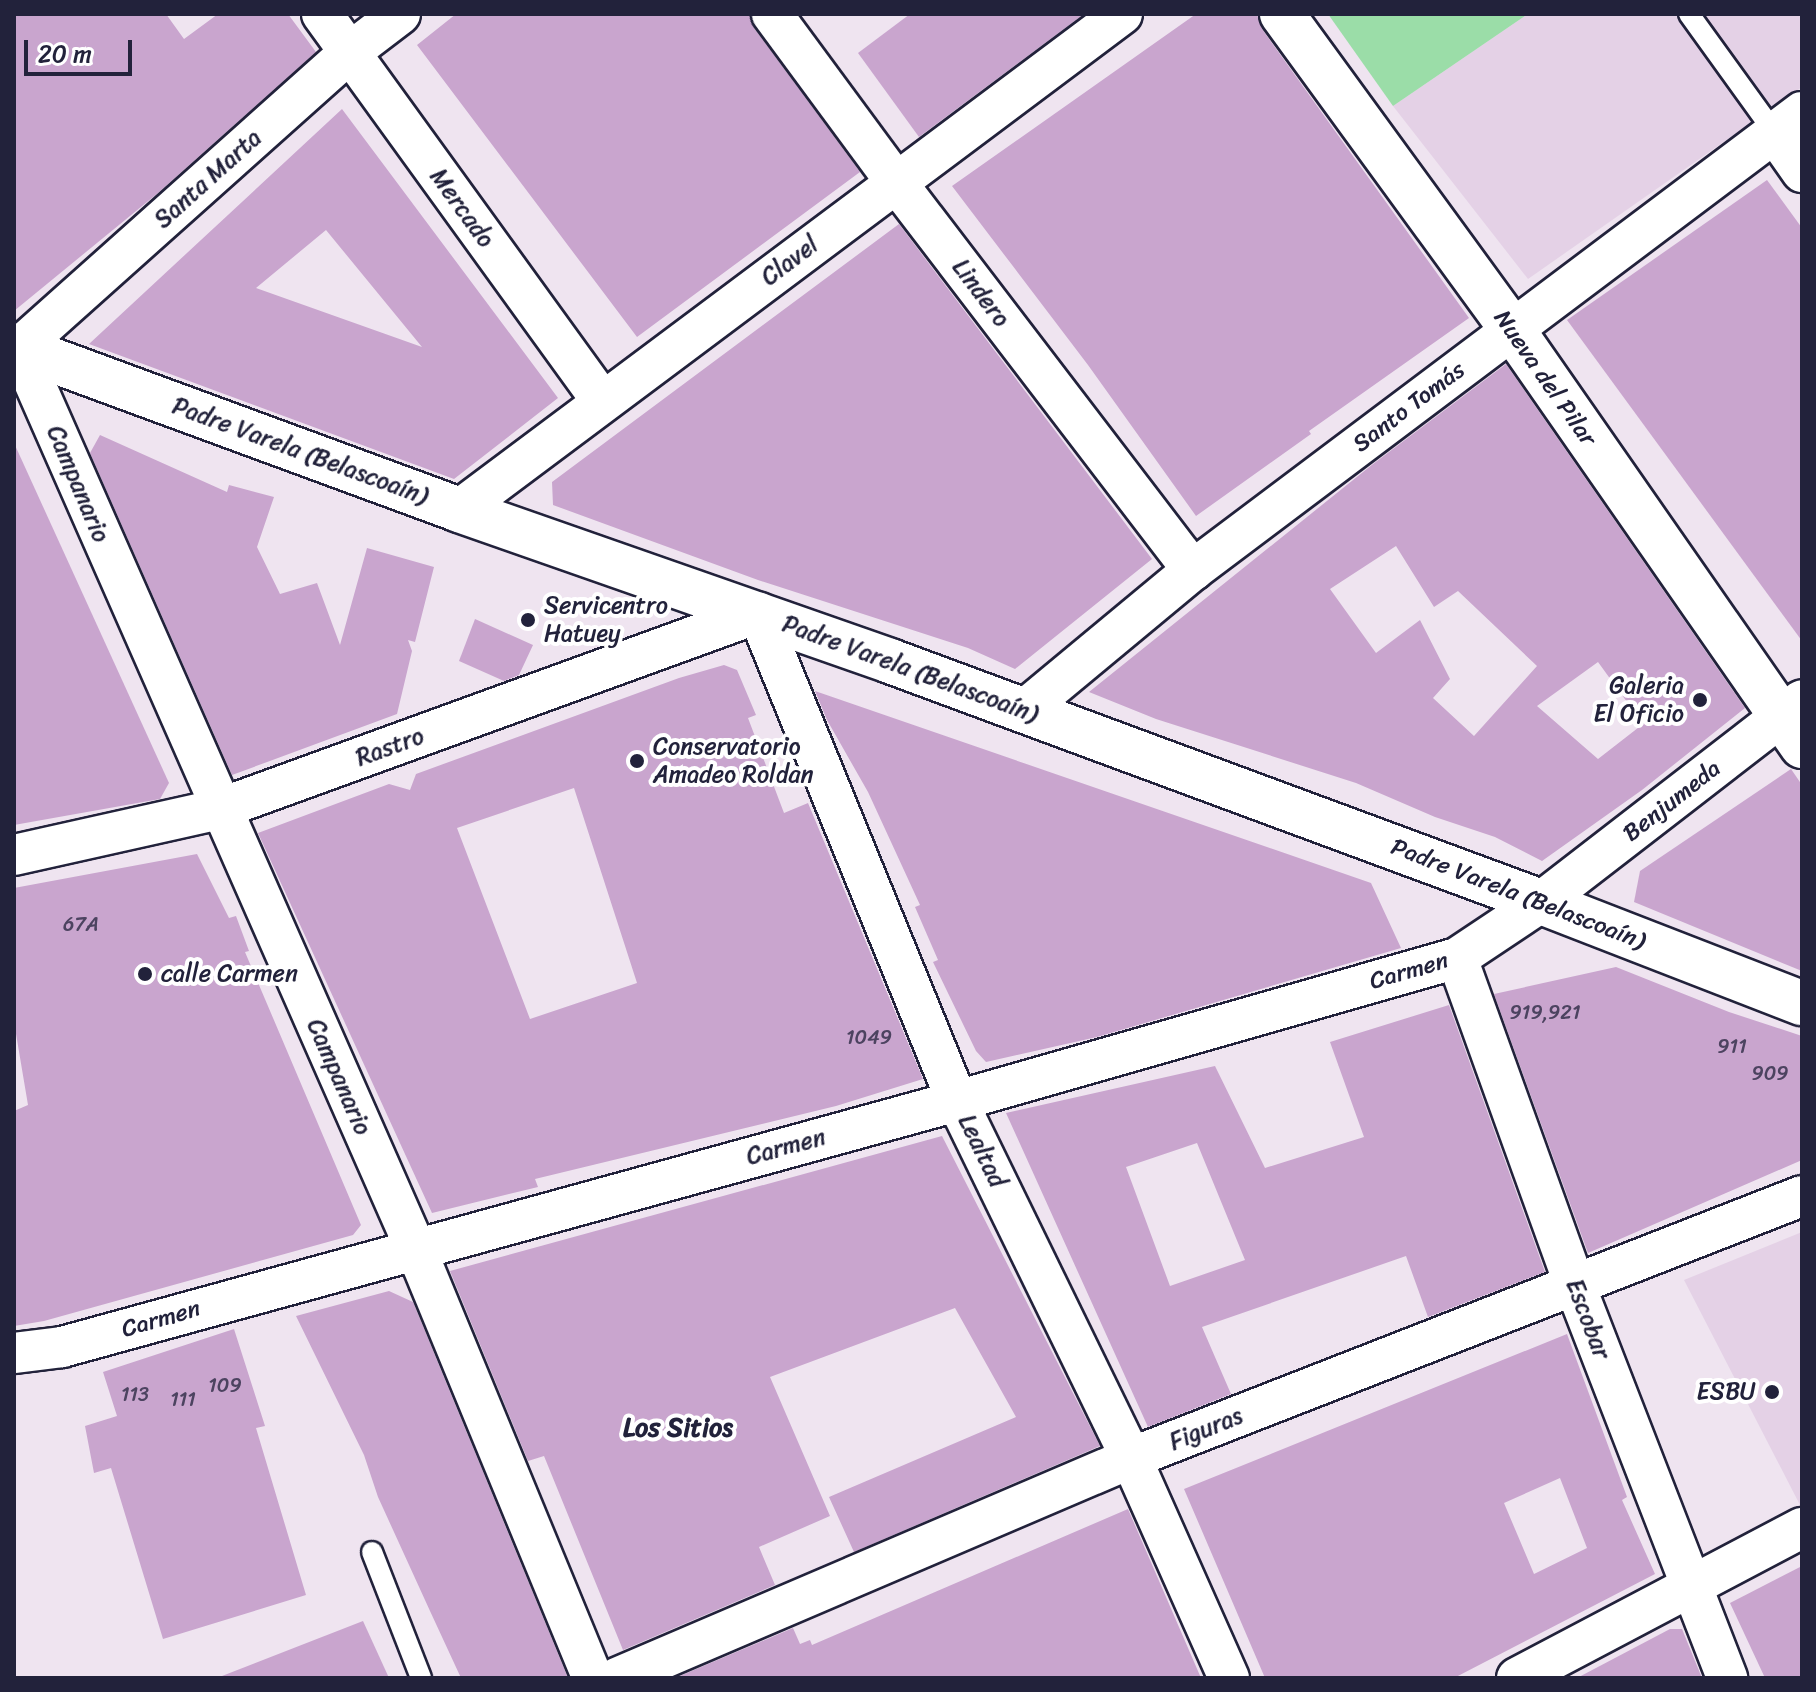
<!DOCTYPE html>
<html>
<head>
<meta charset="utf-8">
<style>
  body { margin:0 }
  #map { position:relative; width:1816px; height:1692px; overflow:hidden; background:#efe4f0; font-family:Sriracha,sans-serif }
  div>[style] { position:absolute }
  .built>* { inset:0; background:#e4d1e6 }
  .green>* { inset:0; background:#9bdda8 }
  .building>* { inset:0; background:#c9a5ce }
  .roads { filter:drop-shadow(2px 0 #22223b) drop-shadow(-2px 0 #22223b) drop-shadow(0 2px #22223b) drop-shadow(0 -2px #22223b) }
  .service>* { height:20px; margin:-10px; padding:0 10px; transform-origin:10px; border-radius:10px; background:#fff }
  .minor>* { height:40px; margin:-20px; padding:0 20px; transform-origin:20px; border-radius:20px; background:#fff }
  .tertiary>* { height:44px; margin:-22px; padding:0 22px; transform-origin:22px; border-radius:22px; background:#fff }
  .secondary>* { height:44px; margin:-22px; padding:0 22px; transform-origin:22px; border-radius:22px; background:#fff }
  .dots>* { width:22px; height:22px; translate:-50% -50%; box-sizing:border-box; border:4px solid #fff; border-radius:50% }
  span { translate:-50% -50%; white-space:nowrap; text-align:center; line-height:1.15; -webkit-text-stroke:8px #fff; paint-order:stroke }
  .number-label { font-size:20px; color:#4c4360 }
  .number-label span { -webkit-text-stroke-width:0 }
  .street-label { font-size:24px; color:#22223b }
  .poi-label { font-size:24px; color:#22223b }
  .left { translate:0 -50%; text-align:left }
  .right { translate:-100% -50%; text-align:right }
  .neighbourhood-label { font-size:26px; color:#22223b; font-weight:700 }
  .frame { position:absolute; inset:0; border:16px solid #22223b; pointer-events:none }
  .scale { position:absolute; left:24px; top:40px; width:108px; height:36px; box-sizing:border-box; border:4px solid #22223b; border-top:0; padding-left:10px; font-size:24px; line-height:28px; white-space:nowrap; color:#22223b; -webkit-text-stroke:6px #fff; paint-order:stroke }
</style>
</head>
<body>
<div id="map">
  <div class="built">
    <div style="clip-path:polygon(1528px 14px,1802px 14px,1802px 87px,1528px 279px,1393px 106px)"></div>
    <div style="clip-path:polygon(1802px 1232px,1802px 1503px,1800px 1505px,1684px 1280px)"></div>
  </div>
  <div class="green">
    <div style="clip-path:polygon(1328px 14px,1528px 14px,1393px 106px)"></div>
  </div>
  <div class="building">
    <div style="clip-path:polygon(14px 14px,166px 14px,184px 39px,218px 14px,288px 14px,316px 52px,158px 193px,14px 311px)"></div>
    <div style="clip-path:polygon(456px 14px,749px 14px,754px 28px,860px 172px,637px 337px,417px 45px)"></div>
    <div style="clip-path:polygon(910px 14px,1084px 14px,919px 137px,858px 53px)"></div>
    <div style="clip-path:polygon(1196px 14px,1257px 14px,1262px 29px,1469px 318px,1309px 431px,1311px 434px,1196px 516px,1088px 365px,952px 186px)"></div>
    <div style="clip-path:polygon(evenodd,342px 109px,558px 398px,454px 479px,89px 344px,342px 109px,326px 230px,422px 347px,256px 288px,326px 230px)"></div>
    <div style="clip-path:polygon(1767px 180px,1802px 228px,1802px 641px,1567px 320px)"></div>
    <div style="clip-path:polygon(899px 224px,1152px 559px,1015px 669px,968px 648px,758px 580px,553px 505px,552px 482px)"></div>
    <div style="clip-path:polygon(evenodd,1506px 364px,1745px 708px,1642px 790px,1542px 861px,1495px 837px,1435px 817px,1356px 783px,1156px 719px,1089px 692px,1373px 464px,1506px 364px,1396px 546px,1434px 607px,1458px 591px,1537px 666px,1474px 736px,1433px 698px,1450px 679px,1420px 620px,1376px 653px,1330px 589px,1396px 546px,1506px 364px,1598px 662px,1643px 724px,1598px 759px,1537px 706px,1598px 662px)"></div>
    <div style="clip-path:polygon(100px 435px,227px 492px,229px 485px,274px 497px,257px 547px,280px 594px,317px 583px,340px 645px,367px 548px,434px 567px,415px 642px,408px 640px,412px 651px,397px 714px,232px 775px,90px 453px)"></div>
    <div style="clip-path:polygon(14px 443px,169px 783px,160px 799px,14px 825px)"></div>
    <div style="clip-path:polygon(475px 619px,533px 645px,519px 675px,504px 681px,459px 661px)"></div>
    <div style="clip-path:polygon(evenodd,724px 665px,737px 670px,756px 715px,748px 718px,784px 813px,808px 803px,923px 1079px,836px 1106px,535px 1179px,538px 1187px,432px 1213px,258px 833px,389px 784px,410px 790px,416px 774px,679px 678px,724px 665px,574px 788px,637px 983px,530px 1019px,457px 828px,574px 788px)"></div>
    <div style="clip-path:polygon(815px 691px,1371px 883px,1401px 948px,1097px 1037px,986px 1062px,976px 1051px,933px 962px,938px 960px,915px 907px,920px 905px,868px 792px,827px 720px)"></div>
    <div style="clip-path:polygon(1791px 769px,1802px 785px,1802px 971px,1634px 902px,1640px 871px)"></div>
    <div style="clip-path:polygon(197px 854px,229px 918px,236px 916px,249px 951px,245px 952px,361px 1225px,353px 1235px,44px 1321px,14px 1326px,14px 1111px,28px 1105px,14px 1022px,14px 888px)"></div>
    <div style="clip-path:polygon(1616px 967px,1729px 1012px,1802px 1036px,1802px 1160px,1588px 1253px,1494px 994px)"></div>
    <div style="clip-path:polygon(evenodd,1449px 1005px,1545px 1272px,1428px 1317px,1406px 1256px,1202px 1327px,1231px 1394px,1148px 1427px,1006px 1113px,1215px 1066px,1265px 1168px,1364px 1137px,1330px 1042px,1449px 1005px,1197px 1143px,1245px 1260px,1170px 1286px,1126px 1167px,1197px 1143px)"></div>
    <div style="clip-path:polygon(942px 1136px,1100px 1446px,854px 1552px,829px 1497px,1016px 1417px,955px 1308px,770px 1377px,830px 1516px,759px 1547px,775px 1585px,623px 1650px,544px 1456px,528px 1461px,450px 1271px)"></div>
    <div style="clip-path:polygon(389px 1291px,413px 1302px,568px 1678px,461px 1678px,430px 1611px,378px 1497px,364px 1455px,296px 1316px)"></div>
    <div style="clip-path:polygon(234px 1329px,265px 1426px,256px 1428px,306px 1595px,163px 1639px,111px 1468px,94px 1473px,85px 1426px,117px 1416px,103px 1372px)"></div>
    <div style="clip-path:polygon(evenodd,1567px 1334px,1627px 1497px,1622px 1500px,1655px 1574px,1454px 1678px,1265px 1678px,1184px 1489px,1567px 1334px,1560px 1478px,1587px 1548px,1534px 1574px,1504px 1503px,1560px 1478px)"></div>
    <div style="clip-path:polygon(1128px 1509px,1201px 1678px,675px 1678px,793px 1628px,800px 1644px,810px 1640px,812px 1645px)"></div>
    <div style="clip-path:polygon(1802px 1566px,1802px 1678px,1765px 1678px,1730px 1603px)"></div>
    <div style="clip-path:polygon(363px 1621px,389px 1678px,222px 1678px,222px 1676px)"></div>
    <div style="clip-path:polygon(1670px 1629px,1682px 1629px,1702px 1678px,1577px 1678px)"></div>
  </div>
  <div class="roads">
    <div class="service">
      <div style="left:1689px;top:14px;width:145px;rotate:54.2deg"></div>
      <div style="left:372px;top:1552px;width:135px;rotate:68.7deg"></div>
    </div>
    <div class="minor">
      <div style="left:322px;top:14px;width:478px;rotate:54.1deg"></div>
      <div style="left:400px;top:14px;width:64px;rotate:142.6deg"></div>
      <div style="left:349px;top:53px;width:443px;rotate:138.2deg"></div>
      <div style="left:19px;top:348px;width:982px;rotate:66.23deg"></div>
      <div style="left:415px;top:1247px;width:466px;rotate:67.6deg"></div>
      <div style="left:772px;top:14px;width:209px;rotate:53.6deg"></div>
      <div style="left:896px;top:182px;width:489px;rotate:52.6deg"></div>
      <div style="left:1774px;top:132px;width:49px;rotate:55deg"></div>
      <div style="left:459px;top:510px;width:828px;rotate:-36.8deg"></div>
      <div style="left:1023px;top:711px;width:221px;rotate:-39.7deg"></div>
      <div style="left:1193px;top:570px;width:762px;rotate:-36.95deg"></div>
      <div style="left:14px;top:855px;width:210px;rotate:-12.6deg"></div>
      <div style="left:219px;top:809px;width:574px;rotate:-19.98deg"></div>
      <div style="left:758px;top:613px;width:527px;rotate:67.82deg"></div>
      <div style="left:957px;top:1101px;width:397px;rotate:64deg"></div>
      <div style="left:1131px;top:1458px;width:241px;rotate:66deg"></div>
      <div style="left:1457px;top:958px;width:345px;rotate:70.2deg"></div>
      <div style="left:1574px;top:1283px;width:424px;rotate:68.8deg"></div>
      <div style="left:14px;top:1353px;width:48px;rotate:-7.1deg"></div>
      <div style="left:62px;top:1347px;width:928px;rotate:-15.37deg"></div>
      <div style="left:957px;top:1101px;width:520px;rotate:-15.96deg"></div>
      <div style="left:1457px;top:958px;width:101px;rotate:-33.7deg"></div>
      <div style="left:1541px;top:902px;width:330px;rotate:-37.7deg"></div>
      <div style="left:617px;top:1678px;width:559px;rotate:-23.17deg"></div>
      <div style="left:1131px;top:1458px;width:720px;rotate:-21.33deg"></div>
      <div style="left:1517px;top:1678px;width:322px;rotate:-27.8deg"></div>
    </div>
    <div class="tertiary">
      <div style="left:1282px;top:14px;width:390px;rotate:53.9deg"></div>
      <div style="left:1512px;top:329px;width:508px;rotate:55.18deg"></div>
    </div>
    <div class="secondary">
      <div style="left:14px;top:346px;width:474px;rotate:20.2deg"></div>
      <div style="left:459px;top:510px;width:457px;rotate:19.3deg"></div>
      <div style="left:890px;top:661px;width:694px;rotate:20.31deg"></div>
      <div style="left:1541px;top:902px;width:280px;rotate:21.2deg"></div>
    </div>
  </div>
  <div class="dots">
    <div style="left:528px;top:620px;background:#22223b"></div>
    <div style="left:1700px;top:700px;background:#22223b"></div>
    <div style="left:637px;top:761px;background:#22223b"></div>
    <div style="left:145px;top:974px;background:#22223b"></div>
    <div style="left:1772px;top:1392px;background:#22223b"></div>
  </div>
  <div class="number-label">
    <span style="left:81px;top:924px">67A</span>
    <span style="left:1545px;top:1012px">919,921</span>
    <span style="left:869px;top:1037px">1049</span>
    <span style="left:1732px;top:1046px">911</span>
    <span style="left:1770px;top:1073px">909</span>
    <span style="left:225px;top:1385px">109</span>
    <span style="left:135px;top:1394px">113</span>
    <span style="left:183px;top:1399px">111</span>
  </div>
  <div class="street-label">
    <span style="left:208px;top:179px;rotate:-42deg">Santa Marta</span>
    <span style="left:462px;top:208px;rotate:54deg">Mercado</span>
    <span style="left:790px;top:261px;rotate:-37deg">Clavel</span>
    <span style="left:981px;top:293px;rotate:53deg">Lindero</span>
    <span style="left:1545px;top:378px;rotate:55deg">Nueva del Pilar</span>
    <span style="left:1409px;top:407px;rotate:-37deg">Santo Tomás</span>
    <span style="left:300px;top:451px;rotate:20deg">Padre Varela (Belascoaín)</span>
    <span style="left:78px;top:484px;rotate:67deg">Campanario</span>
    <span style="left:910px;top:669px;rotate:20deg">Padre Varela (Belascoaín)</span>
    <span style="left:390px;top:747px;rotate:-20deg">Rastro</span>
    <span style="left:1672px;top:801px;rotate:-38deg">Benjumeda</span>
    <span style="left:1518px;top:894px;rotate:21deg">Padre Varela (Belascoaín)</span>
    <span style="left:1409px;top:971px;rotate:-16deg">Carmen</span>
    <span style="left:339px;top:1077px;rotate:66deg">Campanario</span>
    <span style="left:786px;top:1147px;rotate:-15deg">Carmen</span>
    <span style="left:982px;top:1151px;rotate:64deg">Lealtad</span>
    <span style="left:161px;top:1319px;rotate:-16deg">Carmen</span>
    <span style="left:1588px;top:1319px;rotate:69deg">Escobar</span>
    <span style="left:1206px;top:1429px;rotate:-22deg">Figuras</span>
  </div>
  <div class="poi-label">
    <span class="left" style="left:544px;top:620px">Servicentro<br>Hatuey</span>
    <span class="right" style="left:1684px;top:700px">Galeria<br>El Oficio</span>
    <span class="left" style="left:653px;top:761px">Conservatorio<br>Amadeo Roldan</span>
    <span class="left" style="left:161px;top:974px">calle Carmen</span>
    <span class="right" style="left:1756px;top:1392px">ESBU</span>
  </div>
  <div class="neighbourhood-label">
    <span style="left:678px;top:1428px">Los Sitios</span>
  </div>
  <div class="frame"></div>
  <div class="scale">20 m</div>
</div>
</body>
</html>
